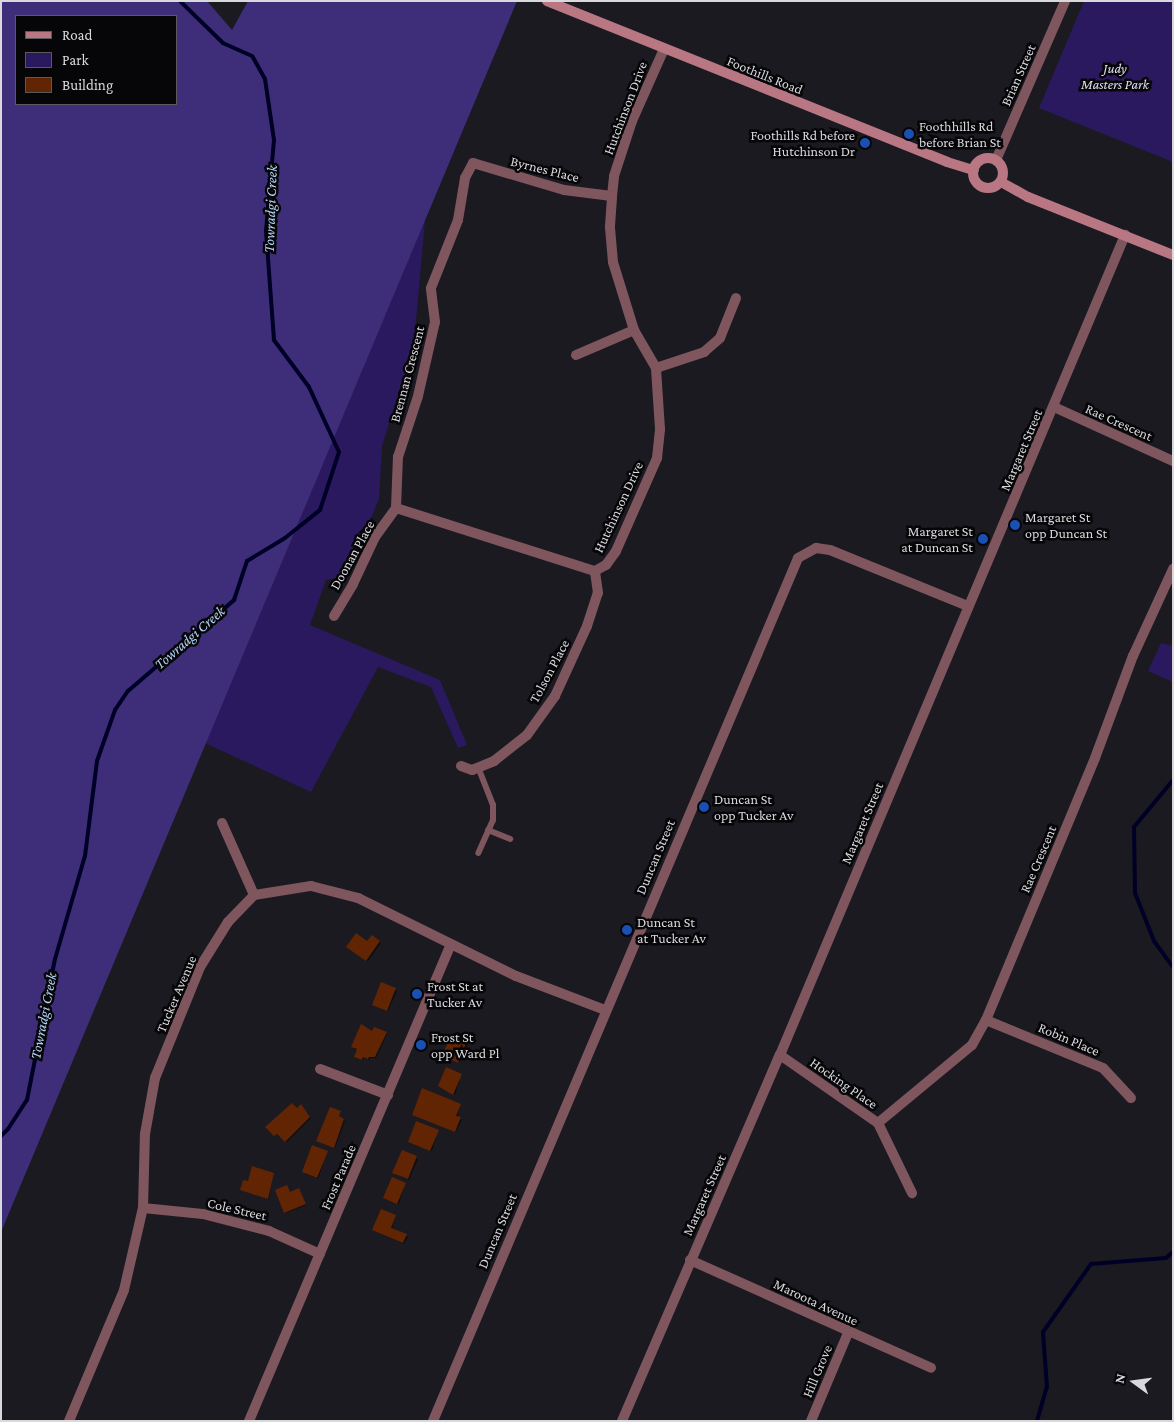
<!DOCTYPE html>
<html>
<head>
<meta charset="utf-8">
<style>
  body { margin:0 }
  #map { position:relative; width:1174px; height:1422px; overflow:hidden; background:#1b1a20; font-family:"Crimson Pro",serif }
  div>[style] { position:absolute }
  .green>* { inset:0; background:#2b195f }
  .forest>* { inset:0; background:#3e2e79 }
  .shadow>* { inset:0; background:#0007 }
  .stream>* { height:4px; margin:-2px; padding:0 2px; transform-origin:2px; border-radius:2px; background:#000026 }
  .building>* { inset:0; background:#622503 }
  .service>* { height:6px; margin:-3px; padding:0 3px; transform-origin:3px; border-radius:3px; background:#7f565d }
  .minor>* { height:10px; margin:-5px; padding:0 5px; transform-origin:5px; border-radius:5px; background:#7f565d }
  .secondary>* { height:10px; margin:-5px; padding:0 5px; transform-origin:5px; border-radius:5px; background:#b87782 }
  .secondary>.ring { margin:-5px; padding:0; box-sizing:content-box; background:none; border:10px solid #b87782; border-radius:50% }
  .dots>* { width:14px; height:14px; translate:-50% -50%; box-sizing:border-box; border:2px solid #060608; border-radius:50% }
  span { translate:-50% -50%; white-space:nowrap; text-align:center; line-height:1.15; -webkit-text-stroke:5px #060608; paint-order:stroke }
  .park-label { font-size:14px; color:#e0def5; font-style:italic }
  .street-label { font-size:14px; color:#d9d9dd }
  .poi-label { font-size:14px; color:#d9d9dd }
  .left { translate:0 -50%; text-align:left }
  .right { translate:-100% -50%; text-align:right }
  .water-label { font-size:15px; color:#b3d4f7; font-style:italic }
  .frame { position:absolute; inset:0; border:2px solid #d9d9dd; pointer-events:none }
  .legend { position:absolute; left:15px; top:15px; width:162px; height:90px; box-sizing:border-box; background:#060608; border:1px solid #5a5a5d; margin:0; padding:6px 9px; list-style:none; font-size:15px; color:#d9d9dd }
  .legend li { display:flex; align-items:center; gap:10px; height:25px }
  .legend b { width:25px; border:1px solid #5a5a5d }
  .north { position:absolute; left:1109px; top:1357px; width:50px; height:50px; -webkit-text-stroke:4px #060608; paint-order:stroke; rotate:284deg; font-size:14px; font-weight:700; line-height:20px; text-align:center; color:#d9d9dd }
  .north::after { content:''; display:block; margin:auto; width:18px; height:22px; background:#d9d9dd; clip-path:polygon(50% 0,100% 100%,50% 72%,0 100%) }
</style>
</head>
<body>
<div id="map">
  <div class="green">
    <div style="clip-path:polygon(1084px 1px,1173px 1px,1173px 162px,1039px 108px)"></div>
    <div style="clip-path:polygon(425px 220px,414px 343px,382px 446px,379px 499px,347px 576px,326px 580px,310px 625px,440px 680px,467px 745px,458px 748px,431px 687px,378px 667px,311px 792px,205px 743px)"></div>
    <div style="clip-path:polygon(1161px 643px,1173px 646px,1173px 682px,1148px 671px)"></div>
  </div>
  <div class="forest">
    <div style="clip-path:polygon(evenodd,1px 1px,207px 1px,232px 30px,248px 1px,517px 1px,1px 1232px,1px 1px,16px 16px,176px 16px,176px 104px,16px 104px,16px 16px)"></div>
  </div>
  <div class="shadow">
    <div style="clip-path:polygon(372px 937px,381px 943px,368px 961px,348px 948px,367px 943px)"></div>
    <div style="clip-path:polygon(382px 984px,397px 991px,388px 1011px,375px 1006px)"></div>
    <div style="clip-path:polygon(361px 1025px,368px 1031px,387px 1034px,376px 1058px,370px 1058px,370px 1060px,364px 1057px,363px 1060px,356px 1058px,358px 1050px,353px 1048px)"></div>
    <div style="clip-path:polygon(452px 1036px,468px 1044px,459px 1063px,444px 1057px)"></div>
    <div style="clip-path:polygon(461px 1075px,455px 1095px,441px 1087px)"></div>
    <div style="clip-path:polygon(460px 1105px,457px 1117px,462px 1120px,456px 1132px,415px 1116px)"></div>
    <div style="clip-path:polygon(301px 1106px,311px 1118px,287px 1142px,267px 1127px)"></div>
    <div style="clip-path:polygon(340px 1112px,339px 1118px,345px 1121px,335px 1148px,319px 1142px)"></div>
    <div style="clip-path:polygon(438px 1131px,432px 1151px,410px 1143px)"></div>
    <div style="clip-path:polygon(327px 1152px,318px 1179px,304px 1173px)"></div>
    <div style="clip-path:polygon(402px 1152px,418px 1159px,409px 1180px,395px 1174px)"></div>
    <div style="clip-path:polygon(273px 1174px,269px 1199px,241px 1190px)"></div>
    <div style="clip-path:polygon(405px 1184px,399px 1204px,386px 1199px)"></div>
    <div style="clip-path:polygon(300px 1191px,306px 1205px,286px 1213px,290px 1193px)"></div>
    <div style="clip-path:polygon(395px 1216px,392px 1229px,408px 1237px,404px 1244px,373px 1230px)"></div>
  </div>
  <div class="stream">
    <div style="left:1173px;top:780px;width:61px;rotate:129.7deg"></div>
    <div style="left:1134px;top:827px;width:66px;rotate:89.1deg"></div>
    <div style="left:1135px;top:893px;width:52px;rotate:68.4deg"></div>
    <div style="left:1154px;top:941px;width:32px;rotate:54deg"></div>
    <div style="left:1px;top:1136px;width:10px;rotate:-45deg"></div>
    <div style="left:8px;top:1129px;width:35px;rotate:-57deg"></div>
    <div style="left:27px;top:1100px;width:144px;rotate:-78.8deg"></div>
    <div style="left:55px;top:959px;width:107px;rotate:-73.8deg"></div>
    <div style="left:85px;top:856px;width:96px;rotate:-82.8deg"></div>
    <div style="left:97px;top:761px;width:54px;rotate:-70.6deg"></div>
    <div style="left:115px;top:710px;width:23px;rotate:-56deg"></div>
    <div style="left:128px;top:691px;width:140px;rotate:-40.6deg"></div>
    <div style="left:234px;top:600px;width:41px;rotate:-71.6deg"></div>
    <div style="left:247px;top:561px;width:44px;rotate:-31.2deg"></div>
    <div style="left:285px;top:538px;width:45px;rotate:-38.7deg"></div>
    <div style="left:320px;top:510px;width:61px;rotate:-71.9deg"></div>
    <div style="left:339px;top:452px;width:72px;rotate:-114.8deg"></div>
    <div style="left:309px;top:387px;width:59px;rotate:-126.7deg"></div>
    <div style="left:274px;top:340px;width:109px;rotate:-94.2deg"></div>
    <div style="left:266px;top:231px;width:91px;rotate:-85deg"></div>
    <div style="left:274px;top:140px;width:62px;rotate:-98.4deg"></div>
    <div style="left:265px;top:79px;width:26px;rotate:-119deg"></div>
    <div style="left:252px;top:56px;width:32px;rotate:-156deg"></div>
    <div style="left:223px;top:43px;width:60px;rotate:-135.7deg"></div>
    <div style="left:1037px;top:1421px;width:35px;rotate:-74deg"></div>
    <div style="left:1047px;top:1387px;width:55px;rotate:-94.2deg"></div>
    <div style="left:1043px;top:1332px;width:83px;rotate:-54.8deg"></div>
    <div style="left:1091px;top:1264px;width:75px;rotate:-4.6deg"></div>
    <div style="left:1166px;top:1258px;width:9px;rotate:-41deg"></div>
  </div>
  <div class="building">
    <div style="clip-path:polygon(356px 933px,367px 941px,372px 935px,380px 941px,366px 961px,346px 947px)"></div>
    <div style="clip-path:polygon(381px 982px,396px 988px,387px 1011px,372px 1005px)"></div>
    <div style="clip-path:polygon(361px 1024px,372px 1031px,374px 1027px,387px 1032px,375px 1057px,369px 1057px,368px 1059px,363px 1057px,362px 1060px,354px 1057px,357px 1049px,351px 1047px)"></div>
    <div style="clip-path:polygon(451px 1035px,467px 1041px,458px 1063px,442px 1056px)"></div>
    <div style="clip-path:polygon(446px 1067px,462px 1074px,453px 1095px,438px 1086px)"></div>
    <div style="clip-path:polygon(422px 1088px,461px 1104px,456px 1116px,461px 1117px,455px 1132px,412px 1115px)"></div>
    <div style="clip-path:polygon(292px 1103px,297px 1108px,301px 1104px,310px 1117px,285px 1142px,277px 1134px,274px 1136px,265px 1127px)"></div>
    <div style="clip-path:polygon(330px 1107px,341px 1111px,339px 1116px,344px 1119px,334px 1148px,316px 1141px)"></div>
    <div style="clip-path:polygon(416px 1121px,439px 1130px,430px 1151px,408px 1142px)"></div>
    <div style="clip-path:polygon(312px 1145px,328px 1151px,317px 1178px,302px 1172px)"></div>
    <div style="clip-path:polygon(402px 1150px,417px 1156px,408px 1179px,392px 1173px)"></div>
    <div style="clip-path:polygon(252px 1166px,274px 1173px,268px 1199px,240px 1190px,243px 1180px,248px 1181px)"></div>
    <div style="clip-path:polygon(392px 1177px,406px 1183px,397px 1204px,383px 1198px)"></div>
    <div style="clip-path:polygon(287px 1185px,290px 1192px,299px 1188px,306px 1204px,284px 1213px,275px 1190px)"></div>
    <div style="clip-path:polygon(381px 1209px,396px 1215px,391px 1228px,407px 1234px,403px 1243px,372px 1230px)"></div>
  </div>
  <div class="service">
    <div style="left:478px;top:767px;width:41px;rotate:68.5deg"></div>
    <div style="left:493px;top:805px;width:15px;rotate:90deg"></div>
    <div style="left:493px;top:820px;width:36px;rotate:114deg"></div>
    <div style="left:488px;top:830px;width:24px;rotate:22deg"></div>
  </div>
  <div class="minor">
    <div style="left:996px;top:160px;width:173px;rotate:-66.5deg"></div>
    <div style="left:576px;top:355px;width:63px;rotate:-23.3deg"></div>
    <div style="left:656px;top:368px;width:51px;rotate:-18.4deg"></div>
    <div style="left:704px;top:352px;width:21px;rotate:-41deg"></div>
    <div style="left:720px;top:338px;width:43px;rotate:-68.2deg"></div>
    <div style="left:1054px;top:407px;width:131px;rotate:24.4deg"></div>
    <div style="left:396px;top:508px;width:209px;rotate:17.6deg"></div>
    <div style="left:595px;top:571px;width:13px;rotate:-29deg"></div>
    <div style="left:606px;top:565px;width:17px;rotate:-54deg"></div>
    <div style="left:616px;top:551px;width:102px;rotate:-66.2deg"></div>
    <div style="left:657px;top:458px;width:29px;rotate:-84deg"></div>
    <div style="left:660px;top:429px;width:61px;rotate:-93.8deg"></div>
    <div style="left:656px;top:368px;width:44px;rotate:-120.1deg"></div>
    <div style="left:634px;top:330px;width:71px;rotate:-107.2deg"></div>
    <div style="left:613px;top:262px;width:36px;rotate:-95deg"></div>
    <div style="left:610px;top:226px;width:30px;rotate:-86deg"></div>
    <div style="left:612px;top:196px;width:20px;rotate:-84deg"></div>
    <div style="left:614px;top:176px;width:58px;rotate:-71.9deg"></div>
    <div style="left:632px;top:121px;width:79px;rotate:-66deg"></div>
    <div style="left:396px;top:508px;width:51px;rotate:-87.8deg"></div>
    <div style="left:398px;top:457px;width:64px;rotate:-71.8deg"></div>
    <div style="left:418px;top:396px;width:76px;rotate:-77.1deg"></div>
    <div style="left:435px;top:322px;width:34px;rotate:-97deg"></div>
    <div style="left:431px;top:288px;width:73px;rotate:-68.3deg"></div>
    <div style="left:458px;top:220px;width:43px;rotate:-80.5deg"></div>
    <div style="left:465px;top:178px;width:17px;rotate:-62deg"></div>
    <div style="left:473px;top:163px;width:95px;rotate:16.5deg"></div>
    <div style="left:564px;top:190px;width:48px;rotate:7.1deg"></div>
    <div style="left:334px;top:616px;width:37px;rotate:-59deg"></div>
    <div style="left:353px;top:584px;width:52px;rotate:-64.9deg"></div>
    <div style="left:375px;top:537px;width:36px;rotate:-54deg"></div>
    <div style="left:461px;top:766px;width:12px;rotate:20deg"></div>
    <div style="left:472px;top:770px;width:24px;rotate:-22deg"></div>
    <div style="left:494px;top:761px;width:42px;rotate:-38.2deg"></div>
    <div style="left:527px;top:735px;width:48px;rotate:-54.3deg"></div>
    <div style="left:555px;top:696px;width:77px;rotate:-65.4deg"></div>
    <div style="left:587px;top:626px;width:35px;rotate:-72deg"></div>
    <div style="left:598px;top:593px;width:22px;rotate:-98deg"></div>
    <div style="left:222px;top:823px;width:79px;rotate:66deg"></div>
    <div style="left:986px;top:1020px;width:126px;rotate:22.3deg"></div>
    <div style="left:1103px;top:1068px;width:41px;rotate:47deg"></div>
    <div style="left:780px;top:1055px;width:119px;rotate:34.8deg"></div>
    <div style="left:878px;top:1123px;width:78px;rotate:64.1deg"></div>
    <div style="left:320px;top:1069px;width:73px;rotate:20.9deg"></div>
    <div style="left:878px;top:1123px;width:122px;rotate:-39.7deg"></div>
    <div style="left:972px;top:1045px;width:29px;rotate:-61deg"></div>
    <div style="left:986px;top:1020px;width:284px;rotate:-67.4deg"></div>
    <div style="left:1095px;top:758px;width:109px;rotate:-69.6deg"></div>
    <div style="left:1133px;top:656px;width:96px;rotate:-65.3deg"></div>
    <div style="left:143px;top:1208px;width:60px;rotate:5.7deg"></div>
    <div style="left:203px;top:1214px;width:68px;rotate:14.4deg"></div>
    <div style="left:269px;top:1231px;width:56px;rotate:24.3deg"></div>
    <div style="left:690px;top:1260px;width:264px;rotate:24.1deg"></div>
    <div style="left:69px;top:1421px;width:142px;rotate:-67.2deg"></div>
    <div style="left:124px;top:1290px;width:84px;rotate:-77deg"></div>
    <div style="left:143px;top:1208px;width:74px;rotate:-88.5deg"></div>
    <div style="left:145px;top:1134px;width:57px;rotate:-79.9deg"></div>
    <div style="left:155px;top:1078px;width:120px;rotate:-67.9deg"></div>
    <div style="left:200px;top:967px;width:53px;rotate:-58.1deg"></div>
    <div style="left:228px;top:922px;width:37px;rotate:-46deg"></div>
    <div style="left:254px;top:895px;width:58px;rotate:-9deg"></div>
    <div style="left:311px;top:886px;width:49px;rotate:14.3deg"></div>
    <div style="left:358px;top:898px;width:176px;rotate:26.3deg"></div>
    <div style="left:516px;top:976px;width:95px;rotate:20.9deg"></div>
    <div style="left:249px;top:1421px;width:518px;rotate:-67.05deg"></div>
    <div style="left:433px;top:1421px;width:937px;rotate:-67.07deg"></div>
    <div style="left:798px;top:558px;width:21px;rotate:-29deg"></div>
    <div style="left:816px;top:548px;width:14px;rotate:8deg"></div>
    <div style="left:830px;top:550px;width:149px;rotate:22.1deg"></div>
    <div style="left:622px;top:1421px;width:399px;rotate:-66.7deg"></div>
    <div style="left:780px;top:1055px;width:890px;rotate:-67.18deg"></div>
    <div style="left:811px;top:1421px;width:95px;rotate:-67.2deg"></div>
  </div>
  <div class="secondary">
    <div style="left:547px;top:1px;width:431px;rotate:21.9deg"></div>
    <div style="left:947px;top:162px;width:28px;rotate:17deg"></div>
    <div class="ring" style="left:973px;top:158px;width:20px;height:20px"></div>
    <div style="left:1001px;top:182px;width:31px;rotate:29deg"></div>
    <div style="left:1028px;top:197px;width:156px;rotate:21.8deg"></div>
  </div>
  <div class="dots">
    <div style="left:909px;top:134px;background:#1a4fb4"></div>
    <div style="left:865px;top:143px;background:#1a4fb4"></div>
    <div style="left:1015px;top:525px;background:#1a4fb4"></div>
    <div style="left:983px;top:539px;background:#1a4fb4"></div>
    <div style="left:704px;top:807px;background:#1a4fb4"></div>
    <div style="left:627px;top:930px;background:#1a4fb4"></div>
    <div style="left:417px;top:994px;background:#1a4fb4"></div>
    <div style="left:421px;top:1045px;background:#1a4fb4"></div>
  </div>
  <div class="park-label">
    <span style="left:1115px;top:76px">Judy<br>Masters Park</span>
  </div>
  <div class="street-label">
    <span style="left:765px;top:75px;rotate:22deg">Foothills Road</span>
    <span style="left:1018px;top:75px;rotate:-66deg">Brian Street</span>
    <span style="left:625px;top:108px;rotate:-69deg">Hutchinson Drive</span>
    <span style="left:545px;top:169px;rotate:14deg">Byrnes Place</span>
    <span style="left:407px;top:374px;rotate:-75deg">Brennan Crescent</span>
    <span style="left:1119px;top:422px;rotate:24deg">Rae Crescent</span>
    <span style="left:1021px;top:450px;rotate:-67deg">Margaret Street</span>
    <span style="left:618px;top:507px;rotate:-65deg">Hutchinson Drive</span>
    <span style="left:352px;top:555px;rotate:-61deg">Doonan Place</span>
    <span style="left:549px;top:671px;rotate:-62deg">Tolson Place</span>
    <span style="left:862px;top:823px;rotate:-67deg">Margaret Street</span>
    <span style="left:655px;top:857px;rotate:-67deg">Duncan Street</span>
    <span style="left:1038px;top:859px;rotate:-67deg">Rae Crescent</span>
    <span style="left:176px;top:994px;rotate:-67deg">Tucker Avenue</span>
    <span style="left:1069px;top:1039px;rotate:23deg">Robin Place</span>
    <span style="left:844px;top:1083px;rotate:35deg">Hocking Place</span>
    <span style="left:338px;top:1177px;rotate:-67deg">Frost Parade</span>
    <span style="left:704px;top:1195px;rotate:-66deg">Margaret Street</span>
    <span style="left:237px;top:1209px;rotate:13deg">Cole Street</span>
    <span style="left:497px;top:1231px;rotate:-67deg">Duncan Street</span>
    <span style="left:816px;top:1302px;rotate:25deg">Maroota Avenue</span>
    <span style="left:817px;top:1371px;rotate:-67deg">Hill Grove</span>
  </div>
  <div class="poi-label">
    <span class="left" style="left:919px;top:134px">Foothhills Rd<br>before Brian St</span>
    <span class="right" style="left:855px;top:143px">Foothills Rd before<br>Hutchinson Dr</span>
    <span class="left" style="left:1025px;top:525px">Margaret St<br>opp Duncan St</span>
    <span class="right" style="left:973px;top:539px">Margaret St<br>at Duncan St</span>
    <span class="left" style="left:714px;top:807px">Duncan St<br>opp Tucker Av</span>
    <span class="left" style="left:637px;top:930px">Duncan St<br>at Tucker Av</span>
    <span class="left" style="left:427px;top:994px">Frost St at<br>Tucker Av</span>
    <span class="left" style="left:431px;top:1045px">Frost St<br>opp Ward Pl</span>
  </div>
  <div class="water-label">
    <span style="left:271px;top:209px;rotate:-88deg">Towradgi Creek</span>
    <span style="left:190px;top:638px;rotate:-41deg">Towradgi Creek</span>
    <span style="left:44px;top:1016px;rotate:-79deg">Towradgi Creek</span>
  </div>
  <div class="frame"></div>
  <ul class="legend">
  <li><b style="height:6px;background:#b87782"></b>Road</li>
  <li><b style="height:14px;background:#2b195f"></b>Park</li>
  <li><b style="height:14px;background:#622503"></b>Building</li>
  </ul>
  <div class="north">N</div>
</div>
</body>
</html>
